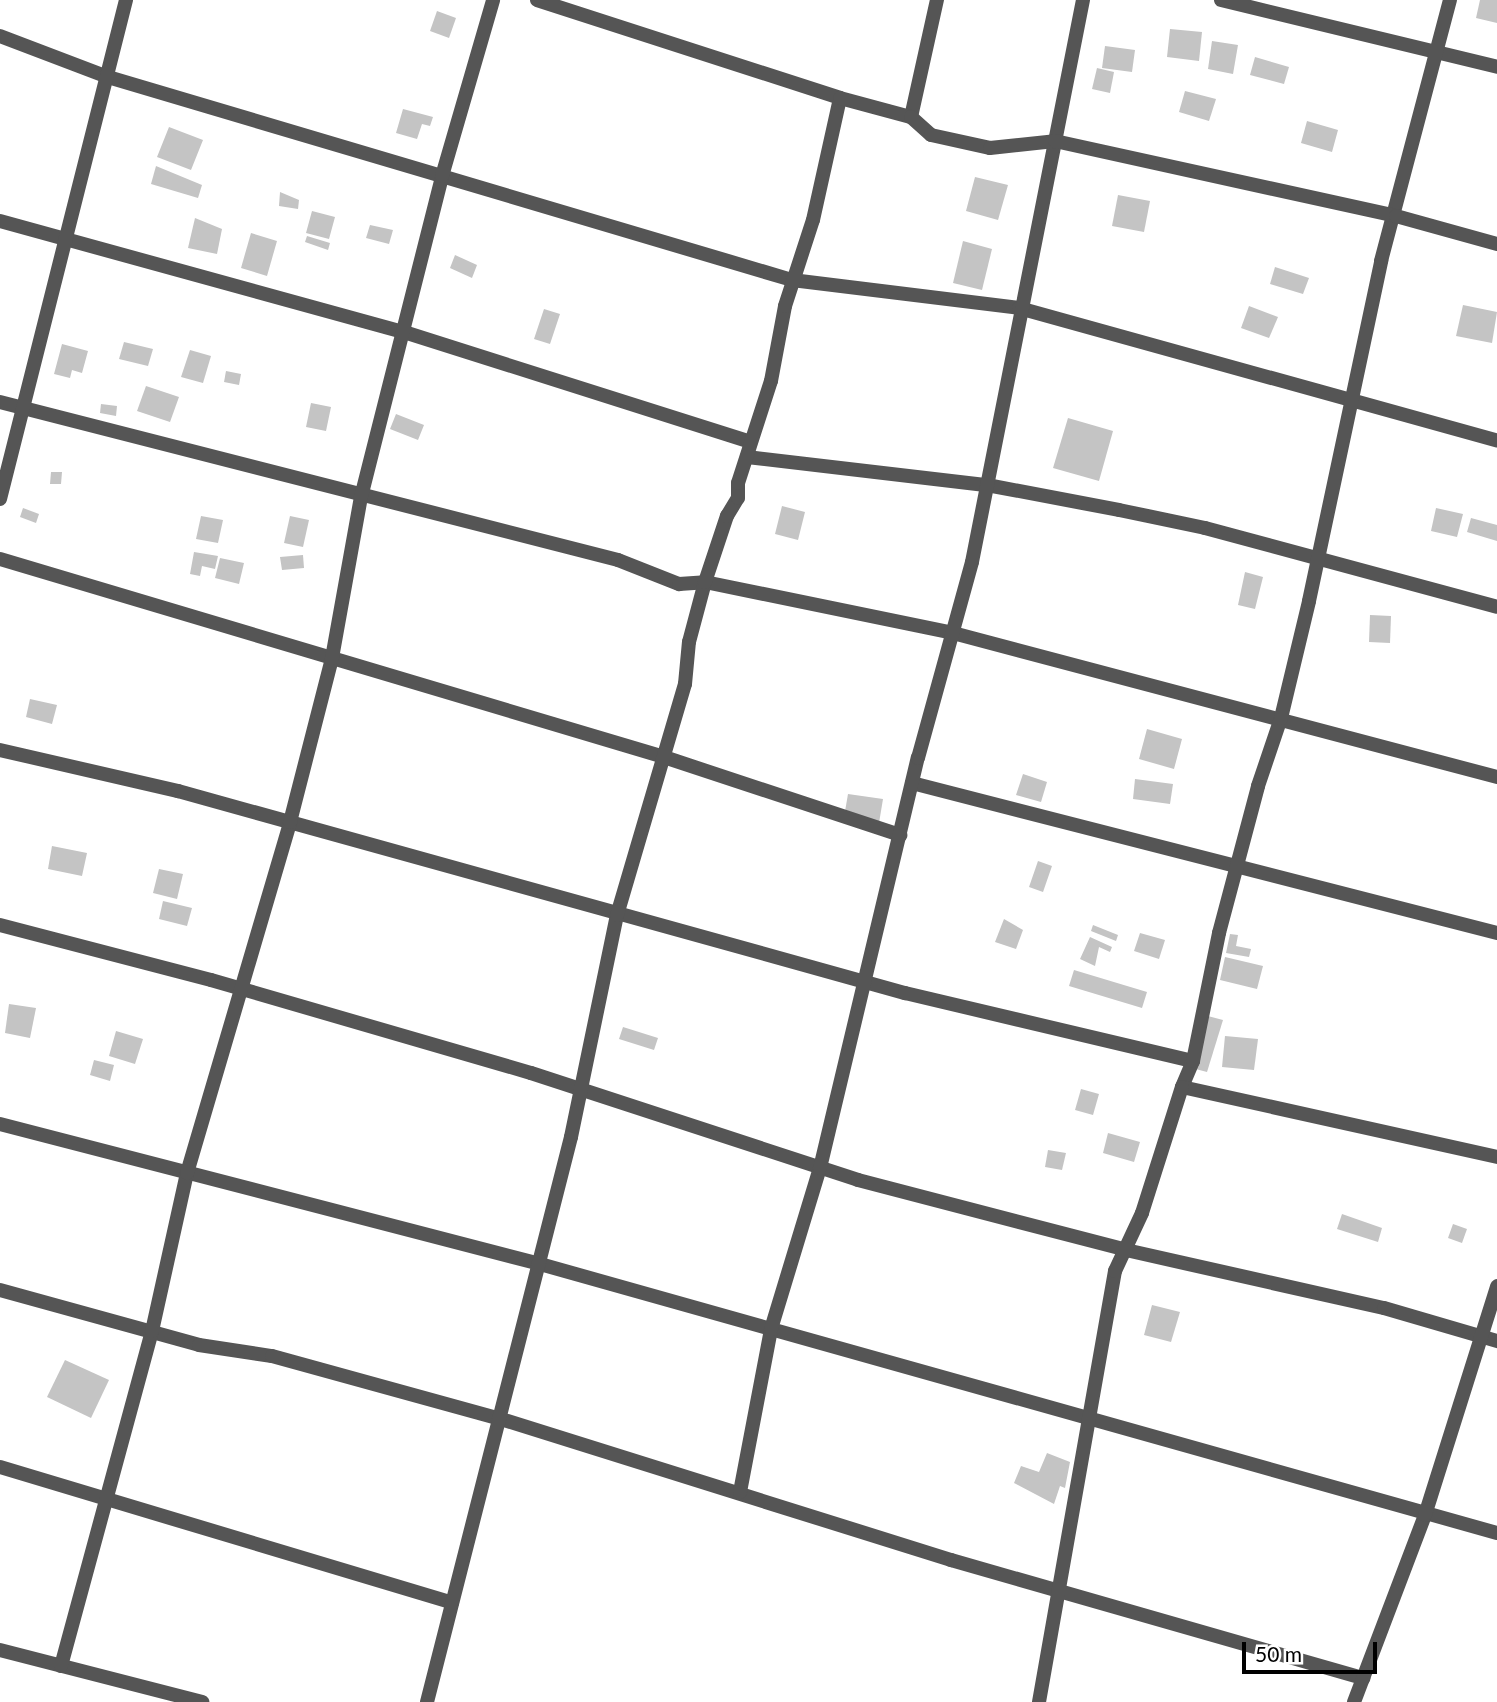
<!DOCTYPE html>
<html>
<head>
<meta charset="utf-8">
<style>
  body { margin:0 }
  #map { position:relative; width:1497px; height:1702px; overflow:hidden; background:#fff; font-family:Lato,sans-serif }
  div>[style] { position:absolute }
  .building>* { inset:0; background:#c4c4c4 }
  .minor>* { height:14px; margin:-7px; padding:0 7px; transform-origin:7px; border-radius:7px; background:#555 }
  span { translate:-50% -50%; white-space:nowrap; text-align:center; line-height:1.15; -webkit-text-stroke:7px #fff; paint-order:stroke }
  .scale { position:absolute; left:1242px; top:1642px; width:135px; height:32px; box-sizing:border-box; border:4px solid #000; border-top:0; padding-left:9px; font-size:21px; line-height:24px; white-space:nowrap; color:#000; -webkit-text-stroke:5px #fff; paint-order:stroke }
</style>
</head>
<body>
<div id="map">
  <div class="building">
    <div style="clip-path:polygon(1480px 0,1497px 0,1497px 23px,1476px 18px)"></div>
    <div style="clip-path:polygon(437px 11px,456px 18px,449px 38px,430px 31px)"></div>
    <div style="clip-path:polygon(1170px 29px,1202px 32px,1199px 61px,1167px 57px)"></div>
    <div style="clip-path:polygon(1212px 41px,1238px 45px,1233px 74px,1208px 69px)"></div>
    <div style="clip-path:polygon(1105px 46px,1135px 50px,1132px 72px,1102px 68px)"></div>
    <div style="clip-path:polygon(1255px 57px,1289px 67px,1284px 84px,1250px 75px)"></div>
    <div style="clip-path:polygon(1097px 68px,1114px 72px,1110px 93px,1092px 89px)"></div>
    <div style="clip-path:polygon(1185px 91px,1216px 99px,1209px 121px,1179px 112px)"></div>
    <div style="clip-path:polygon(403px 109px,433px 117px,430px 126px,422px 124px,417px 139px,396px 133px)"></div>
    <div style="clip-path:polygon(1307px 121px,1338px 130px,1332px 152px,1301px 143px)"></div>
    <div style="clip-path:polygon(169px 127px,203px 140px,191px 170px,157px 157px)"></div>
    <div style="clip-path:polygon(156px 166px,202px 185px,198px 198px,151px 184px)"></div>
    <div style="clip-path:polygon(975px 177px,1008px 185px,998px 220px,966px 211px)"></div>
    <div style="clip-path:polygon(280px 192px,299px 200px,298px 209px,279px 206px)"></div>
    <div style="clip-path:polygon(1118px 195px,1150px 201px,1144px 232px,1112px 226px)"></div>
    <div style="clip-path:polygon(312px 211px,335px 217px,329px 239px,306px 233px)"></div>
    <div style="clip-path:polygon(195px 218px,222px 229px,217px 254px,188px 248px)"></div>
    <div style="clip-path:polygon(370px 225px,393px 230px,389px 244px,366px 238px)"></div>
    <div style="clip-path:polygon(251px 233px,277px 241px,267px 276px,241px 268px)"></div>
    <div style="clip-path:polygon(307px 236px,330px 243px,328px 250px,305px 242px)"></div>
    <div style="clip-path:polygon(963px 241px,992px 249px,982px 290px,953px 283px)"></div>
    <div style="clip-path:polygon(455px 255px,477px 265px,472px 278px,450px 268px)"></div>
    <div style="clip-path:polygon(1275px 267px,1309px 278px,1303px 294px,1270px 284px)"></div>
    <div style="clip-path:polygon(1463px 305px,1497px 312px,1492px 343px,1456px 336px)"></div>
    <div style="clip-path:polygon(1249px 306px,1278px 317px,1269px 338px,1241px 328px)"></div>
    <div style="clip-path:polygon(544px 309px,560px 314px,550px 344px,534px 339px)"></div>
    <div style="clip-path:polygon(124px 342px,153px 349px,148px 366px,119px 359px)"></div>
    <div style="clip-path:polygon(62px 344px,88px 351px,82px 373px,72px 370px,70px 378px,54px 374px)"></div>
    <div style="clip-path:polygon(190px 350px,211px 356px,203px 383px,181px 377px)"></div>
    <div style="clip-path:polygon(226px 371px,241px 374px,239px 385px,224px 382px)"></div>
    <div style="clip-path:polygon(146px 386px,179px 397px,170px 422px,137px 411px)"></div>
    <div style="clip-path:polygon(311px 403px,331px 407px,326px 431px,306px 427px)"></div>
    <div style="clip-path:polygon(101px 404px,117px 406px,116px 416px,100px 413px)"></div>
    <div style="clip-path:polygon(396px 414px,424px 425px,418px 440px,390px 429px)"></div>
    <div style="clip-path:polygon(1068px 418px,1113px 431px,1099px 481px,1053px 468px)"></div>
    <div style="clip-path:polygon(51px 472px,62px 472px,61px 484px,50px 484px)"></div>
    <div style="clip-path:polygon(782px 506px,805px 512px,798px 540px,775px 534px)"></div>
    <div style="clip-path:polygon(23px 508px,39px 514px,36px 523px,20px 517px)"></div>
    <div style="clip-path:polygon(1436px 508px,1463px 514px,1457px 537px,1431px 531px)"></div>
    <div style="clip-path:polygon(201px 516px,223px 520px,218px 543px,196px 539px)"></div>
    <div style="clip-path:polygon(290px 516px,309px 520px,303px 547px,284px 543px)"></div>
    <div style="clip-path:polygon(1471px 518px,1497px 525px,1497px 541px,1467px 532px)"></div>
    <div style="clip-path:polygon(194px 552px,218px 556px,215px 569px,202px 566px,200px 576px,190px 574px)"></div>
    <div style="clip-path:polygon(303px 555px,304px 568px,282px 570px,280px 557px)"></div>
    <div style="clip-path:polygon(220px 558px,244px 563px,239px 584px,215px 578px)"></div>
    <div style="clip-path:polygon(1245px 572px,1263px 577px,1255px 609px,1238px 605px)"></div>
    <div style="clip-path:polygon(1370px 615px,1391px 616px,1390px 643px,1369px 642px)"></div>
    <div style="clip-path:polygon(30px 699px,57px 705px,52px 724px,26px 717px)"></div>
    <div style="clip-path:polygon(1147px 729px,1182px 739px,1174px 769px,1139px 759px)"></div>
    <div style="clip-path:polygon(1023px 774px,1047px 782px,1041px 802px,1016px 795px)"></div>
    <div style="clip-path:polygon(1135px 779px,1173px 784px,1170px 804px,1133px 799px)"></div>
    <div style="clip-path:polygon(848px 794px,883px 799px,878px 829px,843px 823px)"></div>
    <div style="clip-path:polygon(52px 846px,87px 853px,82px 876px,48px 869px)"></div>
    <div style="clip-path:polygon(1038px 861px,1052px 866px,1043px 892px,1029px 887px)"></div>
    <div style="clip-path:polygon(159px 869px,183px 874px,177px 899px,153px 893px)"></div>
    <div style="clip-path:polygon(163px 901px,192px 908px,187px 926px,159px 919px)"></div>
    <div style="clip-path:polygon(1004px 919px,1023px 930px,1016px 949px,995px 942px)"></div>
    <div style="clip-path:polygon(1093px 925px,1118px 935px,1116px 941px,1091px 931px)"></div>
    <div style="clip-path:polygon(1140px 933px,1165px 940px,1159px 959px,1134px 951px)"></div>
    <div style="clip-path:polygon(1230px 934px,1238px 935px,1236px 946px,1251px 949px,1249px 957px,1226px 953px)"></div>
    <div style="clip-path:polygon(1090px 937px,1112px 947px,1110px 952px,1099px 947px,1095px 966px,1080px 959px)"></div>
    <div style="clip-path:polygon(1225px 957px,1263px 966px,1257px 989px,1220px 980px)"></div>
    <div style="clip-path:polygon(1074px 970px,1147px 992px,1142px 1008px,1069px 986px)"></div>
    <div style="clip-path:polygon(9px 1004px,36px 1008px,30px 1038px,5px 1033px)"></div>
    <div style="clip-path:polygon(1204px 1015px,1223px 1020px,1207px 1072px,1188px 1067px)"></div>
    <div style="clip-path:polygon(623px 1027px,658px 1038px,654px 1050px,619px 1039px)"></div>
    <div style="clip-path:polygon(116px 1031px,143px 1039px,135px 1064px,109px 1056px)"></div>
    <div style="clip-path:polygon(1225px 1036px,1258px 1039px,1254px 1070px,1222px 1067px)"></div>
    <div style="clip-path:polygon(94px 1060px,114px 1065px,110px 1081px,90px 1075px)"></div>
    <div style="clip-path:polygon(1081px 1089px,1099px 1094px,1093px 1115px,1075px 1110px)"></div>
    <div style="clip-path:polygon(1108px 1133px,1140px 1142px,1134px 1162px,1103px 1153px)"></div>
    <div style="clip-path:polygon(1048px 1150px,1066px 1153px,1062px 1170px,1045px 1167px)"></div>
    <div style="clip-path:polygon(1342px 1214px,1382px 1228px,1378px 1242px,1337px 1229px)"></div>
    <div style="clip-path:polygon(1453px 1224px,1467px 1229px,1462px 1243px,1448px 1238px)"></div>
    <div style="clip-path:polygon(1152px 1305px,1180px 1312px,1171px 1342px,1144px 1335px)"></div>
    <div style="clip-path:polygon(65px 1360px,109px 1380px,91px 1418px,47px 1397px)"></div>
    <div style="clip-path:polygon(1047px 1453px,1070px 1462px,1065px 1488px,1060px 1486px,1054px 1504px,1014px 1483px,1021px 1466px,1039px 1472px)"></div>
  </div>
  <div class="minor">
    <div style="left:537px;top:0;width:318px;rotate:17.9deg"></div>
    <div style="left:1221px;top:0;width:284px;rotate:13.6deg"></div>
    <div style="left:0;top:36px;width:116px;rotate:20.8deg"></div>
    <div style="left:108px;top:77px;width:713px;rotate:16.53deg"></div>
    <div style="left:792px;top:280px;width:229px;rotate:7deg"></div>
    <div style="left:1019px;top:308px;width:496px;rotate:15.5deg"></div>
    <div style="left:911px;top:117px;width:120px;rotate:-77.5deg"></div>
    <div style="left:0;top:221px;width:419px;rotate:15.4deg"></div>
    <div style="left:404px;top:332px;width:363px;rotate:17.6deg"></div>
    <div style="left:0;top:402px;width:638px;rotate:14.34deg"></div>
    <div style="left:618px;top:560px;width:66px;rotate:21.5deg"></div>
    <div style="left:679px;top:584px;width:26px;rotate:-4deg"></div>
    <div style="left:705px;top:582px;width:253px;rotate:11.6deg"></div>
    <div style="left:953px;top:633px;width:563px;rotate:14.83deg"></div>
    <div style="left:747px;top:457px;width:242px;rotate:6.7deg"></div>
    <div style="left:987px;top:485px;width:134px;rotate:10.7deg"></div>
    <div style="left:1119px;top:510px;width:88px;rotate:11.8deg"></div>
    <div style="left:1205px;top:528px;width:302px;rotate:15.1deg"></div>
    <div style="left:0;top:499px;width:515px;rotate:-75.83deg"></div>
    <div style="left:0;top:559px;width:693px;rotate:16.6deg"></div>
    <div style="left:664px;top:757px;width:249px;rotate:18.3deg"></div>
    <div style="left:0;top:750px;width:183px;rotate:13deg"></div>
    <div style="left:178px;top:791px;width:755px;rotate:15.53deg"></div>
    <div style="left:905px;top:993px;width:296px;rotate:13.3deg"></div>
    <div style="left:1193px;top:1061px;width:28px;rotate:113deg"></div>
    <div style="left:1182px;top:1087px;width:323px;rotate:12.5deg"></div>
    <div style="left:912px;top:783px;width:604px;rotate:14.38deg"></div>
    <div style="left:0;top:925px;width:218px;rotate:14.6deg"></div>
    <div style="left:211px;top:980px;width:333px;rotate:16.2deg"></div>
    <div style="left:531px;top:1073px;width:344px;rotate:18.1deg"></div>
    <div style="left:858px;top:1180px;width:277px;rotate:14.6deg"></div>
    <div style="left:1126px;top:1250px;width:264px;rotate:12.7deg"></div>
    <div style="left:1384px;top:1308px;width:118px;rotate:16.3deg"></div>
    <div style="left:1193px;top:1061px;width:131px;rotate:-78.5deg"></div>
    <div style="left:1219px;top:933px;width:152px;rotate:-75.1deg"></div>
    <div style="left:1258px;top:786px;width:72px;rotate:-71.3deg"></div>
    <div style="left:1281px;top:718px;width:120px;rotate:-76.5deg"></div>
    <div style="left:1309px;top:601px;width:348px;rotate:-78deg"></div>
    <div style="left:1381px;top:261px;width:270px;rotate:-75.2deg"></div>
    <div style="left:0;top:1124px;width:558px;rotate:14.53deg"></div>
    <div style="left:540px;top:1264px;width:994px;rotate:15.7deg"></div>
    <div style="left:0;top:1290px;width:206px;rotate:15.4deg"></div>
    <div style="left:199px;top:1345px;width:74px;rotate:8.6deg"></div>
    <div style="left:272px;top:1356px;width:238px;rotate:15.4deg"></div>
    <div style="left:501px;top:1419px;width:472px;rotate:17.4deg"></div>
    <div style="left:951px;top:1560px;width:429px;rotate:16deg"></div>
    <div style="left:0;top:1467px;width:472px;rotate:16.7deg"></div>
    <div style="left:740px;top:1492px;width:166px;rotate:-79.2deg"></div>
    <div style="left:771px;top:1329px;width:168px;rotate:-73.1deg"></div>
    <div style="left:820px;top:1168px;width:422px;rotate:-76.6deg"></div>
    <div style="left:918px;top:758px;width:203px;rotate:-74.6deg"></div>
    <div style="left:972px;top:562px;width:573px;rotate:-78.83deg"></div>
    <div style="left:0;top:1650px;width:209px;rotate:14.4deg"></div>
    <div style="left:61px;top:1666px;width:347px;rotate:-74.8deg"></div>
    <div style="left:152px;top:1331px;width:162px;rotate:-77.5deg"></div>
    <div style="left:187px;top:1173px;width:366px;rotate:-73.6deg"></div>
    <div style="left:290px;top:822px;width:169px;rotate:-75.6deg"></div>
    <div style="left:332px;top:658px;width:164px;rotate:-79.8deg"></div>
    <div style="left:361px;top:497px;width:331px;rotate:-75.8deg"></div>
    <div style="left:442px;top:176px;width:183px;rotate:-73.8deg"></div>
    <div style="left:427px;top:1702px;width:583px;rotate:-75.7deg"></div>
    <div style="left:571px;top:1137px;width:227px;rotate:-78.3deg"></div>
    <div style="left:617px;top:915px;width:241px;rotate:-73.6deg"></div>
    <div style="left:685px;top:684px;width:42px;rotate:-84.6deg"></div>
    <div style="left:689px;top:642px;width:62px;rotate:-75.1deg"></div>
    <div style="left:705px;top:582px;width:70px;rotate:-71.6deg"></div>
    <div style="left:727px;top:516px;width:21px;rotate:-59deg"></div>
    <div style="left:738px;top:498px;width:15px;rotate:-90deg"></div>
    <div style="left:738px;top:483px;width:107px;rotate:-72.1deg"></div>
    <div style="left:771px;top:381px;width:76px;rotate:-79.4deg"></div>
    <div style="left:785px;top:306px;width:90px;rotate:-72deg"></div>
    <div style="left:813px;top:220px;width:125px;rotate:-77.5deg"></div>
    <div style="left:840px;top:98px;width:73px;rotate:15deg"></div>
    <div style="left:911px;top:117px;width:27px;rotate:42deg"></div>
    <div style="left:931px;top:135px;width:60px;rotate:12.4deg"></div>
    <div style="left:990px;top:148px;width:65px;rotate:-6.1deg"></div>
    <div style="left:1055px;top:141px;width:349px;rotate:12.4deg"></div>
    <div style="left:1396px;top:216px;width:105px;rotate:15.5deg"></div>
    <div style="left:1039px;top:1702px;width:438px;rotate:-80deg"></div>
    <div style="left:1115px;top:1271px;width:64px;rotate:-65deg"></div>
    <div style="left:1142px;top:1213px;width:132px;rotate:-72.4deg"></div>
    <div style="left:1354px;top:1702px;width:200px;rotate:-69.2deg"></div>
    <div style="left:1425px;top:1515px;width:240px;rotate:-72.5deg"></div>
  </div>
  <div class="scale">50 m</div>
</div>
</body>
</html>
